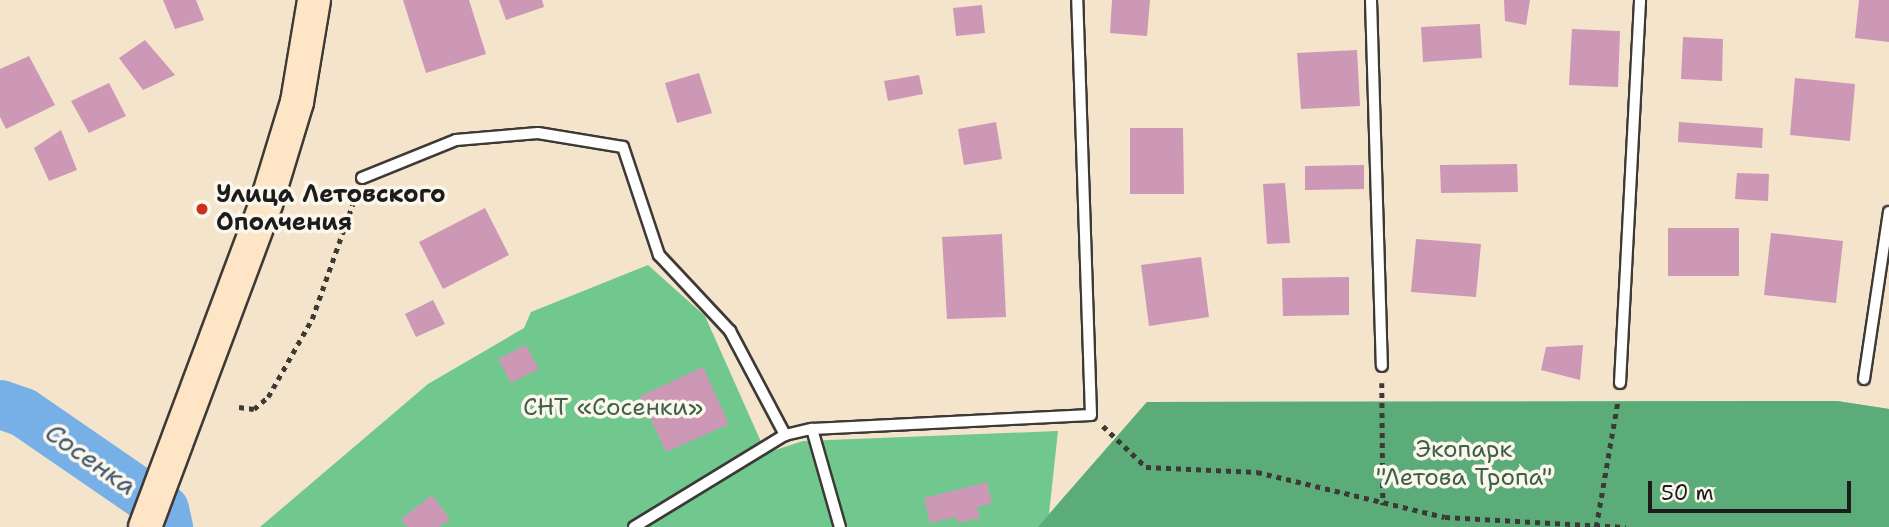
<!DOCTYPE html>
<html>
<head>
<meta charset="utf-8">
<style>
  body { margin:0 }
  #map { position:relative; width:1889px; height:527px; overflow:hidden; background:#f5e4cc; font-family:"Shantell Sans",sans-serif }
  div>[style] { position:absolute }
  .green>* { inset:0; background:#70c88e }
  .forest>* { inset:0; background:#5cac79 }
  .river>* { height:49px; margin:-24.5px; padding:0 24.5px; transform-origin:24.5px; border-radius:24.5px; background:#76b0e6 }
  .building>* { inset:0; background:#cc98b6 }
  .path>* { height:4.5px; margin-top:-2.25px; transform-origin:0; background:repeating-linear-gradient(90deg,#3d3a36 0 5px,transparent 0 10px) }
  .roads { filter:drop-shadow(2px 0 #3d3a36) drop-shadow(-2px 0 #3d3a36) drop-shadow(0 2px #3d3a36) drop-shadow(0 -2px #3d3a36) }
  .lane>* { height:10px; margin:-5px; padding:0 5px; transform-origin:5px; border-radius:5px; background:#fff }
  .secondary>* { height:32px; margin:-16px; padding:0 16px; transform-origin:16px; border-radius:16px; background:#fde5c5 }
  .dots>* { width:19px; height:19px; translate:-50% -50%; box-sizing:border-box; border:4px solid #fbf7ec; border-radius:50% }
  span { translate:-50% -50%; white-space:nowrap; text-align:center; line-height:1.15; -webkit-text-stroke:7px #fbf7ec; paint-order:stroke }
  .poi-label { font-size:24px; color:#1c1c1c; font-weight:700 }
  .left { translate:0 -50%; text-align:left }
  .park-label { font-size:24px; color:#3e614a }
  .water-label { font-size:26px; color:#40576d; font-style:italic }
  .scale { position:absolute; left:1648px; top:481px; width:203px; height:32px; box-sizing:border-box; border:4px solid #1c1c1c; border-top:0; padding-left:9px; font-size:21px; line-height:24px; white-space:nowrap; color:#1c1c1c; -webkit-text-stroke:5px #fbf7ec; paint-order:stroke }
</style>
</head>
<body>
<div id="map">
  <div class="green">
    <div style="clip-path:polygon(648px 265px,705px 316px,766px 453px,803px 441px,1058px 431px,1049px 514px,1147px 402px,1837px 401px,1889px 409px,1889px 527px,260px 527px,428px 384px,524px 328px,531px 312px)"></div>
  </div>
  <div class="forest">
    <div style="clip-path:polygon(1837px 401px,1889px 409px,1889px 527px,1038px 527px,1147px 402px)"></div>
  </div>
  <div class="river">
    <div style="left:0;top:404px;width:24px;rotate:19deg"></div>
    <div style="left:23px;top:412px;width:171px;rotate:34.5deg"></div>
    <div style="left:164px;top:509px;width:18px;rotate:77deg"></div>
  </div>
  <div class="building">
    <div style="clip-path:polygon(163px 0,196px 0,204px 20px,175px 29px)"></div>
    <div style="clip-path:polygon(403px 0,469px 0,486px 54px,426px 73px)"></div>
    <div style="clip-path:polygon(499px 0,542px 0,544px 7px,506px 20px)"></div>
    <div style="clip-path:polygon(1112px 0,1150px 0,1147px 36px,1110px 33px)"></div>
    <div style="clip-path:polygon(1504px 0,1530px 0,1526px 25px,1505px 21px)"></div>
    <div style="clip-path:polygon(1859px 0,1889px 0,1889px 42px,1855px 38px)"></div>
    <div style="clip-path:polygon(982px 5px,985px 33px,956px 36px,953px 8px)"></div>
    <div style="clip-path:polygon(1480px 24px,1482px 58px,1423px 62px,1421px 27px)"></div>
    <div style="clip-path:polygon(1572px 29px,1620px 31px,1618px 87px,1569px 85px)"></div>
    <div style="clip-path:polygon(1683px 37px,1723px 39px,1722px 81px,1681px 79px)"></div>
    <div style="clip-path:polygon(145px 40px,175px 75px,143px 90px,119px 58px)"></div>
    <div style="clip-path:polygon(1357px 50px,1360px 106px,1301px 109px,1297px 53px)"></div>
    <div style="clip-path:polygon(29px 56px,55px 105px,6px 129px,0 117px,0 69px)"></div>
    <div style="clip-path:polygon(699px 73px,712px 113px,677px 123px,665px 83px)"></div>
    <div style="clip-path:polygon(919px 75px,923px 94px,888px 101px,884px 81px)"></div>
    <div style="clip-path:polygon(1795px 78px,1855px 84px,1850px 141px,1790px 135px)"></div>
    <div style="clip-path:polygon(109px 83px,126px 116px,89px 133px,71px 101px)"></div>
    <div style="clip-path:polygon(996px 122px,1002px 159px,964px 165px,958px 129px)"></div>
    <div style="clip-path:polygon(1679px 122px,1763px 128px,1762px 148px,1678px 142px)"></div>
    <div style="clip-path:polygon(1130px 128px,1183px 128px,1184px 194px,1130px 194px)"></div>
    <div style="clip-path:polygon(61px 130px,77px 170px,49px 181px,34px 148px)"></div>
    <div style="clip-path:polygon(1517px 164px,1518px 192px,1441px 193px,1440px 165px)"></div>
    <div style="clip-path:polygon(1364px 165px,1364px 189px,1305px 190px,1305px 166px)"></div>
    <div style="clip-path:polygon(1737px 173px,1769px 174px,1768px 201px,1735px 199px)"></div>
    <div style="clip-path:polygon(1285px 183px,1290px 243px,1267px 244px,1263px 184px)"></div>
    <div style="clip-path:polygon(485px 208px,509px 255px,443px 289px,419px 242px)"></div>
    <div style="clip-path:polygon(1668px 228px,1739px 228px,1739px 276px,1668px 276px)"></div>
    <div style="clip-path:polygon(1771px 233px,1843px 241px,1836px 303px,1764px 295px)"></div>
    <div style="clip-path:polygon(1002px 234px,1006px 317px,947px 319px,942px 237px)"></div>
    <div style="clip-path:polygon(1416px 239px,1481px 244px,1476px 297px,1411px 292px)"></div>
    <div style="clip-path:polygon(1201px 257px,1209px 317px,1149px 326px,1141px 265px)"></div>
    <div style="clip-path:polygon(1349px 277px,1349px 315px,1283px 316px,1282px 278px)"></div>
    <div style="clip-path:polygon(433px 300px,445px 324px,416px 337px,405px 314px)"></div>
    <div style="clip-path:polygon(526px 345px,539px 369px,511px 383px,498px 359px)"></div>
    <div style="clip-path:polygon(1583px 345px,1580px 380px,1541px 370px,1546px 347px)"></div>
    <div style="clip-path:polygon(703px 367px,729px 424px,666px 452px,640px 396px)"></div>
    <div style="clip-path:polygon(987px 482px,992px 503px,977px 507px,980px 518px,958px 523px,956px 517px,930px 523px,924px 498px)"></div>
    <div style="clip-path:polygon(432px 495px,450px 519px,439px 527px,407px 527px,401px 519px)"></div>
  </div>
  <div class="path">
    <div style="left:1382px;top:383px;width:122px;rotate:89.5deg"></div>
    <div style="left:239px;top:407px;width:15px;rotate:8deg"></div>
    <div style="left:254px;top:409px;width:18px;rotate:-41deg"></div>
    <div style="left:268px;top:397px;width:90px;rotate:-60.6deg"></div>
    <div style="left:312px;top:319px;width:132px;rotate:-70.5deg"></div>
    <div style="left:1103px;top:426px;width:59px;rotate:43.6deg"></div>
    <div style="left:1146px;top:467px;width:111px;rotate:2.6deg"></div>
    <div style="left:1257px;top:472px;width:193px;rotate:13.5deg"></div>
    <div style="left:1445px;top:517px;width:181px;rotate:3.2deg"></div>
    <div style="left:1596px;top:527px;width:129px;rotate:-80.2deg"></div>
  </div>
  <div class="roads">
    <div class="lane">
      <div style="left:1371px;top:0;width:366px;rotate:88.3deg"></div>
      <div style="left:362px;top:178px;width:101px;rotate:-22deg"></div>
      <div style="left:456px;top:140px;width:82px;rotate:-4.9deg"></div>
      <div style="left:538px;top:133px;width:86px;rotate:9.4deg"></div>
      <div style="left:623px;top:147px;width:114px;rotate:71.6deg"></div>
      <div style="left:659px;top:255px;width:104px;rotate:46.9deg"></div>
      <div style="left:730px;top:331px;width:118px;rotate:62.1deg"></div>
      <div style="left:1864px;top:379px;width:169px;rotate:-81.5deg"></div>
      <div style="left:1620px;top:383px;width:384px;rotate:-87deg"></div>
      <div style="left:812px;top:429px;width:102px;rotate:74.1deg"></div>
      <div style="left:634px;top:527px;width:177px;rotate:-31.4deg"></div>
      <div style="left:785px;top:435px;width:28px;rotate:-13deg"></div>
      <div style="left:812px;top:429px;width:279px;rotate:-2.9deg"></div>
      <div style="left:1091px;top:415px;width:415px;rotate:-91.9deg"></div>
    </div>
    <div class="secondary">
      <div style="left:145px;top:527px;width:345px;rotate:-69.5deg"></div>
      <div style="left:266px;top:204px;width:107px;rotate:-73.1deg"></div>
      <div style="left:297px;top:102px;width:103px;rotate:-80.5deg"></div>
    </div>
  </div>
  <div class="dots">
    <div style="left:202px;top:209px;background:#c8321e"></div>
  </div>
  <div class="poi-label">
    <span class="left" style="left:216px;top:209px">Улица Летовского<br>Ополчения</span>
  </div>
  <div class="park-label">
    <span style="left:613px;top:408px">СНТ «Сосенки»</span>
    <span style="left:1464px;top:464px">Экопарк<br>"Летова Тропа"</span>
  </div>
  <div class="water-label">
    <span style="left:91px;top:459px;rotate:35deg">Сосенка</span>
  </div>
  <div class="scale">50 m</div>
</div>
</body>
</html>
